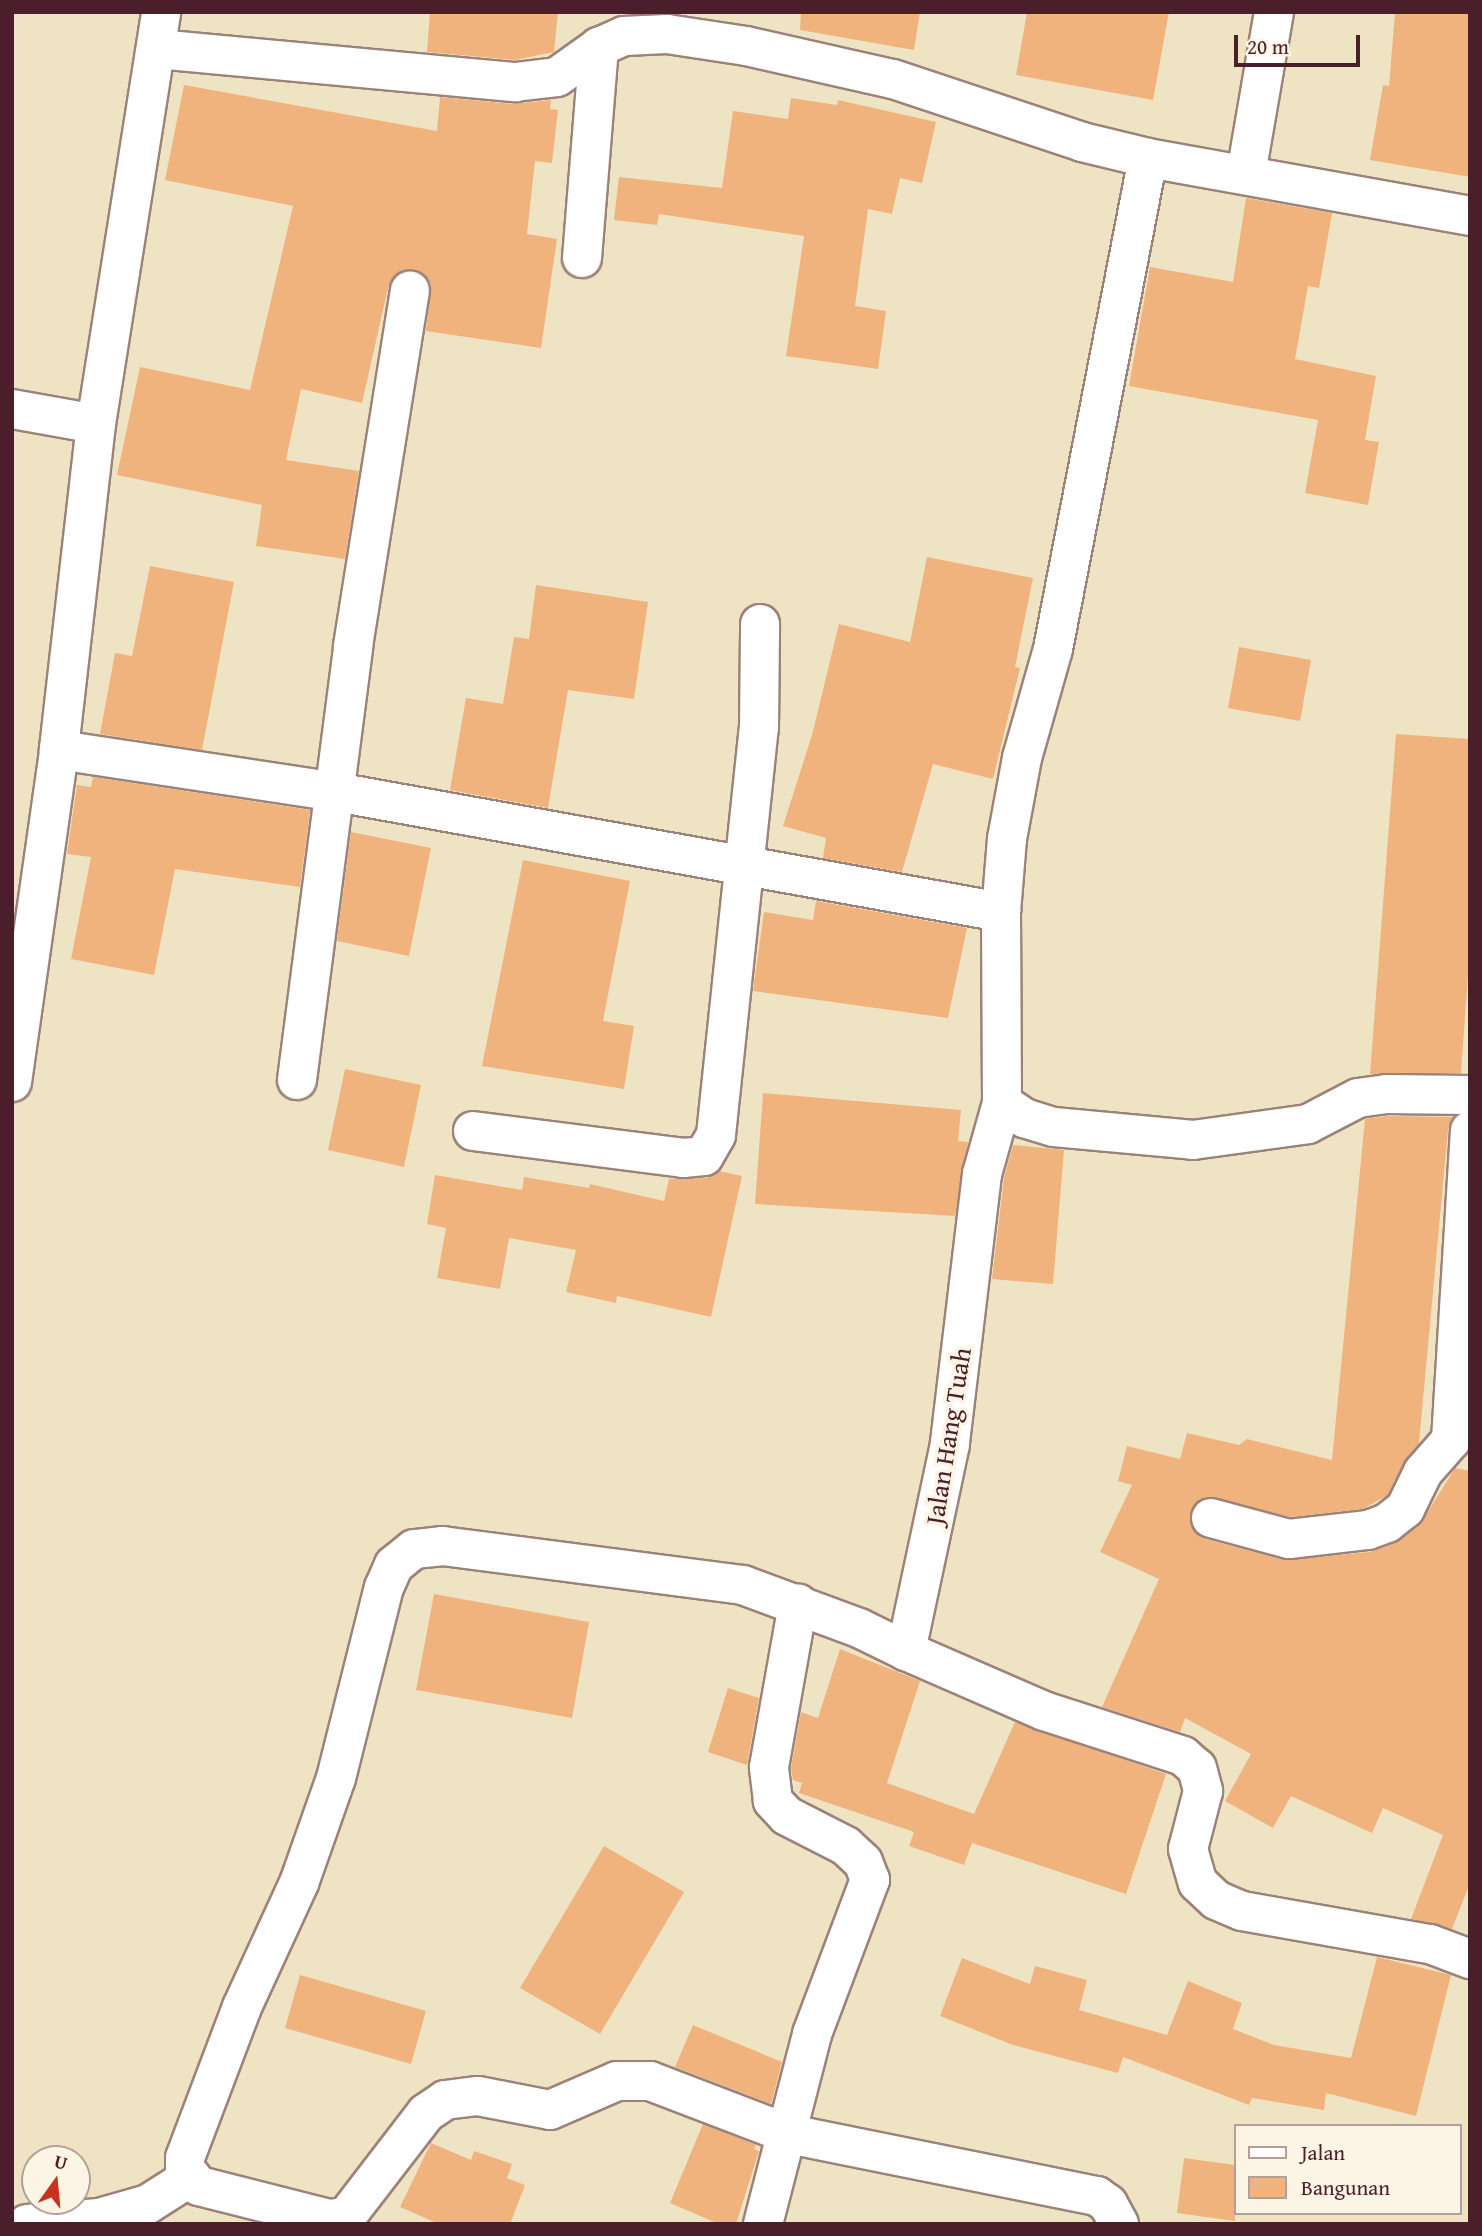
<!DOCTYPE html>
<html>
<head>
<meta charset="utf-8">
<style>
  body { margin:0 }
  #map { position:relative; width:1482px; height:2236px; overflow:hidden; background:#eee4c4; font-family:"Gentium Book Plus",serif }
  div>[style] { position:absolute }
  .building>* { inset:0; background:#f1b37e }
  .roads { filter:drop-shadow(2px 0 #9c8278) drop-shadow(-2px 0 #9c8278) drop-shadow(0 2px #9c8278) drop-shadow(0 -2px #9c8278) }
  .minor>* { height:38px; margin:-19px; padding:0 19px; transform-origin:19px; border-radius:19px; background:#fff }
  span { translate:-50% -50%; white-space:nowrap; text-align:center; line-height:1.15; -webkit-text-stroke:7px #fcf5e5; paint-order:stroke }
  .street-label { font-size:26px; color:#4a1f2b }
  .frame { position:absolute; inset:0; border:14px solid #4a1f2b; pointer-events:none }
  .legend { position:absolute; left:1234px; top:2124px; width:228px; height:91px; box-sizing:border-box; background:#fcf5e5; border:2px solid #b59f9b; margin:0; padding:9px 12px; list-style:none; font-size:21px; color:#4a1f2b }
  .legend li { display:flex; align-items:center; gap:14px; height:35px }
  .legend b { width:35px; border:2px solid #b59f9b }
  .north { position:absolute; left:21px; top:2145px; width:70px; height:70px; box-sizing:border-box; background:#fcf5e5; border:2px solid #b59f9b; border-radius:50%; rotate:15deg; font-size:19px; font-weight:700; line-height:28px; text-align:center; color:#4a1f2b }
  .north::after { content:''; display:block; margin:auto; width:24px; height:32px; background:#c8321e; clip-path:polygon(50% 0,100% 100%,50% 72%,0 100%) }
  .scale { position:absolute; left:1234px; top:35px; width:126px; height:32px; box-sizing:border-box; border:4px solid #4a1f2b; border-top:0; padding-left:9px; font-size:21px; line-height:24px; white-space:nowrap; color:#4a1f2b; -webkit-text-stroke:5px #fcf5e5; paint-order:stroke }
</style>
</head>
<body>
<div id="map">
  <div class="building">
    <div style="clip-path:polygon(430px 12px,558px 12px,554px 52px,515px 60px,427px 52px)"></div>
    <div style="clip-path:polygon(801px 12px,920px 12px,914px 50px,800px 30px)"></div>
    <div style="clip-path:polygon(1027px 12px,1169px 12px,1153px 100px,1016px 75px)"></div>
    <div style="clip-path:polygon(1395px 12px,1470px 12px,1470px 177px,1370px 160px,1383px 85px,1389px 86px)"></div>
    <div style="clip-path:polygon(184px 85px,437px 131px,440px 97px,513px 104px,551px 100px,550px 109px,558px 110px,552px 163px,535px 161px,527px 234px,557px 239px,541px 348px,426px 331px,431px 284px,423px 274px,403px 270px,388px 288px,362px 403px,301px 389px,286px 460px,359px 471px,345px 559px,256px 546px,262px 505px,117px 475px,140px 367px,250px 390px,293px 206px,165px 180px)"></div>
    <div style="clip-path:polygon(791px 98px,837px 105px,838px 100px,936px 122px,922px 183px,900px 178px,892px 214px,868px 209px,855px 306px,886px 311px,878px 369px,786px 356px,804px 236px,659px 214px,657px 225px,614px 220px,619px 177px,722px 188px,733px 111px,788px 119px)"></div>
    <div style="clip-path:polygon(1246px 198px,1332px 213px,1319px 288px,1308px 286px,1295px 359px,1376px 376px,1365px 440px,1379px 442px,1368px 505px,1305px 493px,1318px 420px,1129px 386px,1150px 267px,1233px 282px)"></div>
    <div style="clip-path:polygon(927px 557px,1033px 578px,1015px 667px,1020px 668px,993px 779px,933px 764px,902px 872px,823px 858px,826px 838px,783px 826px,812px 735px,839px 624px,910px 642px)"></div>
    <div style="clip-path:polygon(150px 566px,234px 582px,202px 750px,100px 734px,115px 653px,132px 656px)"></div>
    <div style="clip-path:polygon(536px 585px,648px 602px,634px 699px,568px 690px,548px 808px,450px 790px,466px 698px,503px 704px,514px 637px,529px 639px)"></div>
    <div style="clip-path:polygon(1239px 647px,1311px 660px,1300px 721px,1228px 708px)"></div>
    <div style="clip-path:polygon(1396px 734px,1470px 739px,1470px 948px,1461px 1073px,1370px 1074px)"></div>
    <div style="clip-path:polygon(93px 777px,310px 810px,300px 887px,175px 869px,154px 975px,71px 959px,91px 857px,67px 854px,77px 785px,91px 787px)"></div>
    <div style="clip-path:polygon(351px 832px,431px 848px,409px 956px,337px 941px)"></div>
    <div style="clip-path:polygon(523px 860px,630px 881px,603px 1021px,634px 1026px,624px 1089px,482px 1066px)"></div>
    <div style="clip-path:polygon(816px 901px,967px 928px,948px 1018px,753px 991px,764px 912px,813px 920px)"></div>
    <div style="clip-path:polygon(345px 1069px,421px 1085px,404px 1167px,328px 1150px)"></div>
    <div style="clip-path:polygon(763px 1093px,961px 1110px,958px 1141px,968px 1142px,955px 1216px,755px 1204px)"></div>
    <div style="clip-path:polygon(1388px 1116px,1454px 1117px,1448px 1130px,1419px 1443px,1388px 1495px,1363px 1509px,1291px 1517px,1206px 1497px,1195px 1503px,1190px 1523px,1205px 1539px,1284px 1560px,1370px 1552px,1395px 1543px,1419px 1526px,1455px 1468px,1470px 1471px,1470px 1883px,1452px 1929px,1411px 1919px,1443px 1835px,1383px 1808px,1372px 1833px,1291px 1796px,1273px 1828px,1225px 1801px,1251px 1754px,1185px 1718px,1180px 1732px,1102px 1707px,1159px 1579px,1100px 1552px,1132px 1485px,1118px 1481px,1127px 1446px,1180px 1459px,1187px 1433px,1239px 1445px,1247px 1439px,1332px 1460px,1365px 1119px)"></div>
    <div style="clip-path:polygon(1013px 1145px,1064px 1150px,1053px 1284px,992px 1279px,1004px 1178px)"></div>
    <div style="clip-path:polygon(719px 1171px,742px 1176px,711px 1317px,617px 1296px,616px 1303px,566px 1292px,576px 1250px,509px 1238px,500px 1289px,437px 1278px,446px 1228px,427px 1224px,435px 1175px,522px 1190px,524px 1177px,589px 1188px,590px 1184px,664px 1201px,669px 1179px,706px 1178px)"></div>
    <div style="clip-path:polygon(434px 1594px,589px 1622px,572px 1718px,416px 1690px)"></div>
    <div style="clip-path:polygon(840px 1649px,920px 1681px,887px 1783px,974px 1814px,1015px 1722px,1166px 1774px,1126px 1894px,972px 1843px,964px 1865px,909px 1846px,914px 1832px,799px 1793px,802px 1783px,793px 1780px,791px 1768px,801px 1712px,818px 1718px)"></div>
    <div style="clip-path:polygon(728px 1688px,759px 1698px,747px 1765px,708px 1752px)"></div>
    <div style="clip-path:polygon(604px 1846px,684px 1892px,600px 2034px,520px 1988px)"></div>
    <div style="clip-path:polygon(1377px 1957px,1451px 1975px,1416px 2116px,1326px 2093px,1324px 2110px,1252px 2098px,1249px 2105px,1123px 2057px,1118px 2073px,1013px 2045px,940px 2016px,962px 1958px,1030px 1984px,1035px 1966px,1087px 1980px,1079px 2010px,1167px 2035px,1188px 1981px,1242px 2003px,1233px 2029px,1274px 2045px,1351px 2058px)"></div>
    <div style="clip-path:polygon(300px 1975px,426px 2011px,411px 2064px,285px 2028px)"></div>
    <div style="clip-path:polygon(693px 2025px,782px 2062px,771px 2104px,675px 2067px)"></div>
    <div style="clip-path:polygon(703px 2124px,756px 2145px,754px 2149px,759px 2151px,736px 2224px,719px 2224px,670px 2203px)"></div>
    <div style="clip-path:polygon(431px 2143px,471px 2160px,474px 2151px,512px 2164px,507px 2178px,525px 2185px,510px 2224px,439px 2224px,400px 2207px)"></div>
    <div style="clip-path:polygon(1184px 2158px,1235px 2165px,1235px 2221px,1177px 2213px)"></div>
  </div>
  <div class="roads">
    <div class="minor">
      <div style="left:157px;top:49px;width:360px;rotate:5.3deg"></div>
      <div style="left:515px;top:82px;width:42px;rotate:-6.8deg"></div>
      <div style="left:557px;top:77px;width:52px;rotate:-35.5deg"></div>
      <div style="left:599px;top:47px;width:27px;rotate:-24deg"></div>
      <div style="left:624px;top:36px;width:43px;rotate:-2.7deg"></div>
      <div style="left:667px;top:34px;width:80px;rotate:8.6deg"></div>
      <div style="left:746px;top:46px;width:151px;rotate:12.7deg"></div>
      <div style="left:893px;top:79px;width:199px;rotate:18.4deg"></div>
      <div style="left:1082px;top:142px;width:68px;rotate:13.6deg"></div>
      <div style="left:1148px;top:158px;width:327px;rotate:10.2deg"></div>
      <div style="left:1148px;top:158px;width:500px;rotate:100.95deg"></div>
      <div style="left:1053px;top:649px;width:113px;rotate:105.9deg"></div>
      <div style="left:1022px;top:758px;width:82px;rotate:100.5deg"></div>
      <div style="left:1007px;top:839px;width:73px;rotate:94.7deg"></div>
      <div style="left:1001px;top:912px;width:191px;rotate:89.7deg"></div>
      <div style="left:1002px;top:1103px;width:27px;rotate:34deg"></div>
      <div style="left:1024px;top:1118px;width:31px;rotate:17deg"></div>
      <div style="left:1054px;top:1127px;width:140px;rotate:5.3deg"></div>
      <div style="left:1193px;top:1140px;width:116px;rotate:-7.9deg"></div>
      <div style="left:1308px;top:1124px;width:56px;rotate:-27.5deg"></div>
      <div style="left:1358px;top:1098px;width:29px;rotate:-8deg"></div>
      <div style="left:1387px;top:1094px;width:83px;rotate:0.7deg"></div>
      <div style="left:1246px;top:174px;width:164px;rotate:-80.2deg"></div>
      <div style="left:582px;top:258px;width:212px;rotate:-85.4deg"></div>
      <div style="left:12px;top:409px;width:85px;rotate:10.1deg"></div>
      <div style="left:96px;top:424px;width:328px;rotate:96.5deg"></div>
      <div style="left:59px;top:750px;width:280px;rotate:8.6deg"></div>
      <div style="left:336px;top:792px;width:676px;rotate:10.23deg"></div>
      <div style="left:96px;top:424px;width:417px;rotate:-81deg"></div>
      <div style="left:297px;top:1080px;width:438px;rotate:-82.6deg"></div>
      <div style="left:353px;top:646px;width:360px;rotate:-80.9deg"></div>
      <div style="left:12px;top:1082px;width:335px;rotate:-81.9deg"></div>
      <div style="left:1002px;top:1103px;width:74px;rotate:105.7deg"></div>
      <div style="left:982px;top:1174px;width:272px;rotate:96.8deg"></div>
      <div style="left:950px;top:1444px;width:212px;rotate:102deg"></div>
      <div style="left:906px;top:1651px;width:52px;rotate:-153.9deg"></div>
      <div style="left:859px;top:1628px;width:124px;rotate:-159.7deg"></div>
      <div style="left:743px;top:1585px;width:303px;rotate:-172.6deg"></div>
      <div style="left:443px;top:1546px;width:29px;rotate:174deg"></div>
      <div style="left:414px;top:1549px;width:26px;rotate:141deg"></div>
      <div style="left:394px;top:1565px;width:24px;rotate:114deg"></div>
      <div style="left:384px;top:1587px;width:197px;rotate:104.1deg"></div>
      <div style="left:336px;top:1778px;width:111px;rotate:109.4deg"></div>
      <div style="left:299px;top:1883px;width:136px;rotate:114.7deg"></div>
      <div style="left:242px;top:2007px;width:161px;rotate:110.7deg"></div>
      <div style="left:185px;top:2158px;width:11px;rotate:90deg"></div>
      <div style="left:185px;top:2169px;width:22px;rotate:51deg"></div>
      <div style="left:199px;top:2186px;width:134px;rotate:14.2deg"></div>
      <div style="left:329px;top:2219px;width:17px;rotate:-7deg"></div>
      <div style="left:346px;top:2217px;width:131px;rotate:-52.4deg"></div>
      <div style="left:426px;top:2113px;width:23px;rotate:-34deg"></div>
      <div style="left:445px;top:2100px;width:33px;rotate:-7deg"></div>
      <div style="left:478px;top:2096px;width:73px;rotate:11deg"></div>
      <div style="left:550px;top:2110px;width:73px;rotate:-23.4deg"></div>
      <div style="left:617px;top:2081px;width:33px"></div>
      <div style="left:650px;top:2081px;width:149px;rotate:20.9deg"></div>
      <div style="left:789px;top:2134px;width:314px;rotate:11.4deg"></div>
      <div style="left:1097px;top:2196px;width:14px;rotate:36deg"></div>
      <div style="left:1108px;top:2204px;width:23px;rotate:61deg"></div>
      <div style="left:473px;top:1131px;width:212px;rotate:7.3deg"></div>
      <div style="left:683px;top:1158px;width:21px;rotate:-5deg"></div>
      <div style="left:704px;top:1156px;width:24px;rotate:-60deg"></div>
      <div style="left:716px;top:1135px;width:409px;rotate:-84deg"></div>
      <div style="left:759px;top:728px;width:104px;rotate:-89.4deg"></div>
      <div style="left:1211px;top:1518px;width:81px;rotate:15.1deg"></div>
      <div style="left:1289px;top:1539px;width:80px;rotate:-6.5deg"></div>
      <div style="left:1368px;top:1530px;width:20px;rotate:-20deg"></div>
      <div style="left:1387px;top:1523px;width:23px;rotate:-38deg"></div>
      <div style="left:1405px;top:1509px;width:41px;rotate:-64.1deg"></div>
      <div style="left:1423px;top:1472px;width:43px;rotate:-48.8deg"></div>
      <div style="left:1451px;top:1440px;width:310px;rotate:-86.5deg"></div>
      <div style="left:906px;top:1651px;width:150px;rotate:23.5deg"></div>
      <div style="left:1044px;top:1711px;width:146px;rotate:17.9deg"></div>
      <div style="left:1183px;top:1756px;width:18px;rotate:41deg"></div>
      <div style="left:1197px;top:1768px;width:24px;rotate:75deg"></div>
      <div style="left:1203px;top:1791px;width:60px;rotate:104.5deg"></div>
      <div style="left:1188px;top:1849px;width:35px;rotate:74deg"></div>
      <div style="left:1198px;top:1883px;width:25px;rotate:43deg"></div>
      <div style="left:1216px;top:1900px;width:28px;rotate:23deg"></div>
      <div style="left:1242px;top:1911px;width:191px;rotate:10deg"></div>
      <div style="left:1430px;top:1944px;width:43px;rotate:20.6deg"></div>
      <div style="left:27px;top:2224px;width:72px;rotate:-4.8deg"></div>
      <div style="left:99px;top:2218px;width:51px;rotate:-15.9deg"></div>
      <div style="left:148px;top:2204px;width:49px;rotate:-32.4deg"></div>
      <div style="left:763px;top:2224px;width:196px;rotate:-75.5deg"></div>
      <div style="left:812px;top:2034px;width:165px;rotate:-69.4deg"></div>
      <div style="left:870px;top:1880px;width:19px;rotate:-111deg"></div>
      <div style="left:863px;top:1862px;width:23px;rotate:-137deg"></div>
      <div style="left:846px;top:1846px;width:66px;rotate:-153deg"></div>
      <div style="left:787px;top:1816px;width:21px;rotate:-133deg"></div>
      <div style="left:773px;top:1801px;width:34px;rotate:-97deg"></div>
      <div style="left:769px;top:1767px;width:166px;rotate:-79.9deg"></div>
    </div>
  </div>
  <div class="street-label">
    <span style="left:948px;top:1436px;rotate:-81deg">Jalan Hang Tuah</span>
  </div>
  <div class="frame"></div>
  <ul class="legend">
  <li><b style="height:9px;background:#fff"></b>Jalan</li>
  <li><b style="height:19px;background:#f1b37e"></b>Bangunan</li>
  </ul>
  <div class="north">U</div>
  <div class="scale">20 m</div>
</div>
</body>
</html>
